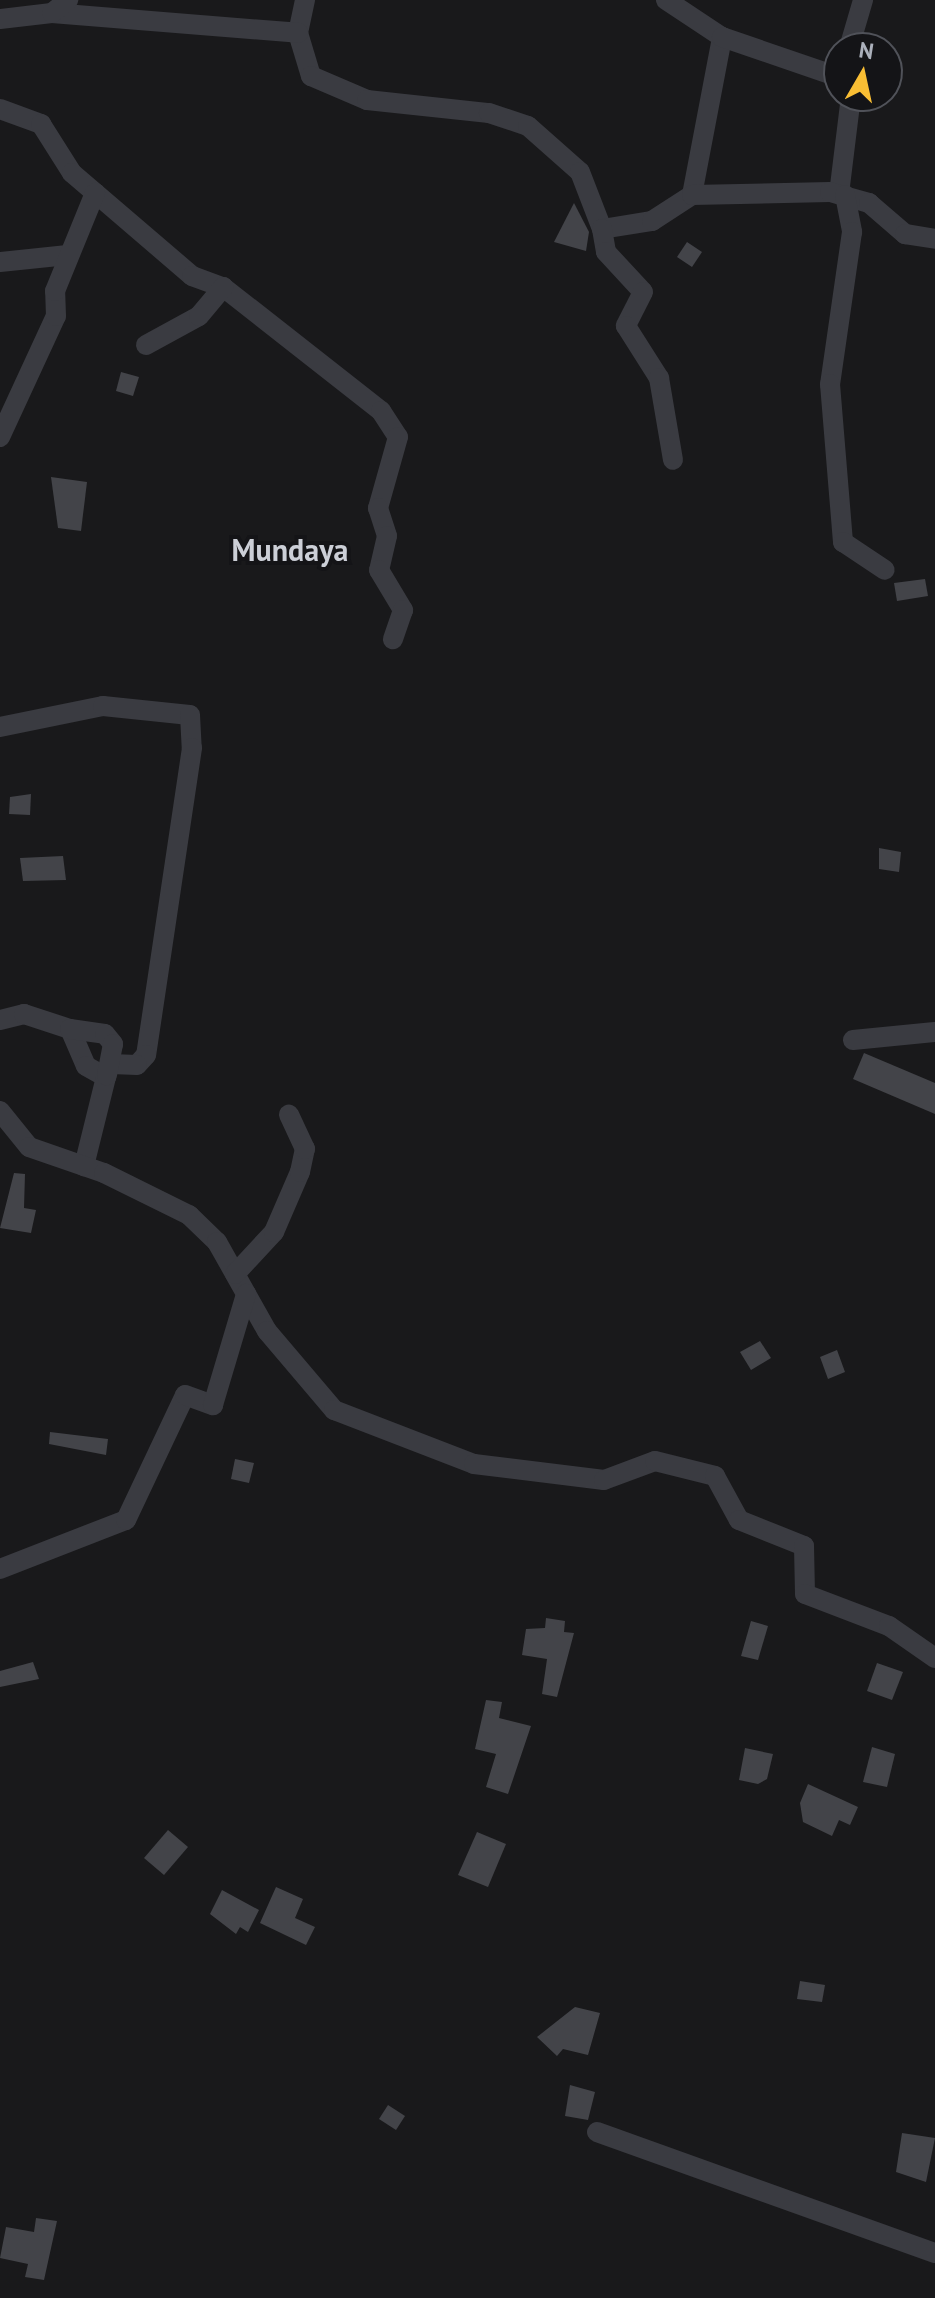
<!DOCTYPE html>
<html>
<head>
<meta charset="utf-8">
<style>
  body { margin:0 }
  #map { position:relative; width:935px; height:2298px; overflow:hidden; background:#19191b; font-family:"PT Sans",sans-serif }
  div>[style] { position:absolute }
  .building>* { inset:0; background:#434449 }
  .street>* { height:20px; margin:-10px; padding:0 10px; transform-origin:10px; border-radius:10px; background:#3a3b41 }
  span { translate:-50% -50%; white-space:nowrap; text-align:center; line-height:1.15; -webkit-text-stroke:8px #141417; paint-order:stroke }
  .quarter-label { font-size:30px; color:#cccfd7; font-weight:700 }
  .north { position:absolute; left:823px; top:32px; width:80px; height:80px; box-sizing:border-box; background:#141417; border:2px solid #505259; border-radius:50%; rotate:9deg; font-size:22px; font-weight:700; line-height:32px; text-align:center; color:#abb0bb }
  .north::after { content:''; display:block; margin:auto; width:28px; height:36px; background:#f9be34; clip-path:polygon(50% 0,100% 100%,50% 72%,0 100%) }
</style>
</head>
<body>
<div id="map">
  <div class="building">
    <div style="clip-path:polygon(574px 203px,589px 232px,586px 251px,554px 242px)"></div>
    <div style="clip-path:polygon(687px 242px,702px 252px,692px 267px,677px 257px)"></div>
    <div style="clip-path:polygon(121px 372px,139px 377px,133px 396px,116px 391px)"></div>
    <div style="clip-path:polygon(51px 477px,87px 482px,81px 531px,58px 528px)"></div>
    <div style="clip-path:polygon(925px 579px,928px 596px,897px 601px,894px 583px)"></div>
    <div style="clip-path:polygon(31px 794px,30px 815px,9px 814px,10px 797px)"></div>
    <div style="clip-path:polygon(879px 848px,901px 852px,899px 872px,879px 869px)"></div>
    <div style="clip-path:polygon(63px 856px,66px 880px,23px 881px,20px 858px)"></div>
    <div style="clip-path:polygon(864px 1053px,935px 1083px,935px 1114px,853px 1079px)"></div>
    <div style="clip-path:polygon(14px 1173px,25px 1174px,24px 1208px,36px 1210px,31px 1233px,0 1228px)"></div>
    <div style="clip-path:polygon(760px 1341px,771px 1358px,751px 1370px,740px 1352px)"></div>
    <div style="clip-path:polygon(837px 1350px,845px 1372px,828px 1379px,820px 1357px)"></div>
    <div style="clip-path:polygon(50px 1432px,108px 1439px,106px 1455px,49px 1444px)"></div>
    <div style="clip-path:polygon(235px 1459px,254px 1463px,249px 1483px,231px 1479px)"></div>
    <div style="clip-path:polygon(546px 1618px,565px 1621px,564px 1632px,574px 1633px,557px 1697px,542px 1694px,547px 1659px,522px 1655px,526px 1629px,545px 1628px)"></div>
    <div style="clip-path:polygon(751px 1621px,768px 1626px,758px 1660px,741px 1656px)"></div>
    <div style="clip-path:polygon(33px 1662px,39px 1679px,0 1687px,0 1671px)"></div>
    <div style="clip-path:polygon(877px 1663px,903px 1672px,892px 1700px,867px 1691px)"></div>
    <div style="clip-path:polygon(486px 1700px,502px 1702px,499px 1718px,531px 1726px,508px 1794px,486px 1787px,496px 1754px,475px 1749px)"></div>
    <div style="clip-path:polygon(872px 1747px,895px 1754px,887px 1787px,863px 1782px)"></div>
    <div style="clip-path:polygon(745px 1748px,773px 1754px,767px 1779px,758px 1784px,739px 1780px)"></div>
    <div style="clip-path:polygon(808px 1784px,858px 1807px,850px 1825px,839px 1820px,832px 1836px,803px 1822px,800px 1803px)"></div>
    <div style="clip-path:polygon(168px 1830px,188px 1847px,164px 1875px,144px 1858px)"></div>
    <div style="clip-path:polygon(477px 1832px,506px 1844px,488px 1887px,458px 1875px)"></div>
    <div style="clip-path:polygon(276px 1887px,303px 1899px,295px 1918px,315px 1927px,306px 1945px,260px 1923px)"></div>
    <div style="clip-path:polygon(222px 1890px,259px 1910px,248px 1932px,240px 1927px,236px 1934px,210px 1914px)"></div>
    <div style="clip-path:polygon(800px 1981px,825px 1985px,822px 2002px,797px 1999px)"></div>
    <div style="clip-path:polygon(575px 2007px,600px 2013px,588px 2055px,563px 2049px,557px 2056px,537px 2037px)"></div>
    <div style="clip-path:polygon(570px 2085px,595px 2092px,588px 2120px,565px 2116px)"></div>
    <div style="clip-path:polygon(388px 2105px,405px 2116px,396px 2130px,379px 2119px)"></div>
    <div style="clip-path:polygon(902px 2133px,935px 2138px,926px 2182px,896px 2172px)"></div>
    <div style="clip-path:polygon(36px 2218px,57px 2221px,44px 2280px,25px 2277px,28px 2264px,0 2258px,6px 2227px,34px 2232px)"></div>
  </div>
  <div class="street">
    <div style="left:305px;top:0;width:34px;rotate:102deg"></div>
    <div style="left:298px;top:33px;width:45px;rotate:73.2deg"></div>
    <div style="left:311px;top:76px;width:61px;rotate:23.2deg"></div>
    <div style="left:367px;top:100px;width:123px;rotate:6.1deg"></div>
    <div style="left:489px;top:113px;width:41px;rotate:18.4deg"></div>
    <div style="left:528px;top:126px;width:69px;rotate:41.5deg"></div>
    <div style="left:580px;top:172px;width:61px;rotate:68.9deg"></div>
    <div style="left:602px;top:229px;width:51px;rotate:-9.1deg"></div>
    <div style="left:652px;top:221px;width:48px;rotate:-33deg"></div>
    <div style="left:692px;top:195px;width:161px;rotate:-79.2deg"></div>
    <div style="left:666px;top:0;width:67px;rotate:33.5deg"></div>
    <div style="left:722px;top:37px;width:124px;rotate:18.9deg"></div>
    <div style="left:52px;top:13px;width:247px;rotate:4.6deg"></div>
    <div style="left:0;top:19px;width:52px;rotate:-6.6deg"></div>
    <div style="left:52px;top:13px;width:21px;rotate:-39deg"></div>
    <div style="left:849px;top:48px;width:50px;rotate:-73.7deg"></div>
    <div style="left:0;top:109px;width:44px;rotate:20.1deg"></div>
    <div style="left:41px;top:124px;width:58px;rotate:57.7deg"></div>
    <div style="left:72px;top:173px;width:158px;rotate:40.6deg"></div>
    <div style="left:192px;top:276px;width:33px;rotate:20deg"></div>
    <div style="left:223px;top:287px;width:201px;rotate:38.1deg"></div>
    <div style="left:381px;top:411px;width:31px;rotate:57deg"></div>
    <div style="left:398px;top:437px;width:74px;rotate:105.7deg"></div>
    <div style="left:378px;top:508px;width:29px;rotate:72deg"></div>
    <div style="left:387px;top:536px;width:35px;rotate:103deg"></div>
    <div style="left:379px;top:570px;width:47px;rotate:59deg"></div>
    <div style="left:403px;top:610px;width:31px;rotate:109deg"></div>
    <div style="left:839px;top:194px;width:99px;rotate:-83deg"></div>
    <div style="left:692px;top:195px;width:138px;rotate:-1.2deg"></div>
    <div style="left:830px;top:192px;width:41px;rotate:15.8deg"></div>
    <div style="left:869px;top:203px;width:48px;rotate:40.7deg"></div>
    <div style="left:905px;top:234px;width:30px;rotate:9deg"></div>
    <div style="left:845px;top:195px;width:38px;rotate:79deg"></div>
    <div style="left:852px;top:232px;width:154px;rotate:98.2deg"></div>
    <div style="left:830px;top:384px;width:159px;rotate:85.3deg"></div>
    <div style="left:843px;top:542px;width:50px;rotate:33.7deg"></div>
    <div style="left:602px;top:229px;width:23px;rotate:80deg"></div>
    <div style="left:606px;top:252px;width:54px;rotate:47.2deg"></div>
    <div style="left:643px;top:292px;width:38px;rotate:117deg"></div>
    <div style="left:626px;top:326px;width:62px;rotate:57.6deg"></div>
    <div style="left:659px;top:378px;width:83px;rotate:80.3deg"></div>
    <div style="left:0;top:262px;width:68px;rotate:-5.9deg"></div>
    <div style="left:146px;top:345px;width:60px;rotate:-28.7deg"></div>
    <div style="left:199px;top:316px;width:38px;rotate:-50deg"></div>
    <div style="left:0;top:437px;width:133px;rotate:-65.2deg"></div>
    <div style="left:56px;top:316px;width:25px;rotate:-92deg"></div>
    <div style="left:55px;top:291px;width:106px;rotate:-67.8deg"></div>
    <div style="left:0;top:727px;width:105px;rotate:-11.5deg"></div>
    <div style="left:103px;top:706px;width:87px;rotate:5.9deg"></div>
    <div style="left:190px;top:715px;width:33px;rotate:87deg"></div>
    <div style="left:192px;top:748px;width:310px;rotate:98.5deg"></div>
    <div style="left:146px;top:1055px;width:13px;rotate:132deg"></div>
    <div style="left:137px;top:1065px;width:26px;rotate:-178deg"></div>
    <div style="left:0;top:1020px;width:25px;rotate:-14deg"></div>
    <div style="left:24px;top:1014px;width:48px;rotate:18.1deg"></div>
    <div style="left:70px;top:1029px;width:40px;rotate:66.6deg"></div>
    <div style="left:86px;top:1066px;width:23px;rotate:29deg"></div>
    <div style="left:106px;top:1077px;width:92px;rotate:103.9deg"></div>
    <div style="left:70px;top:1029px;width:35px;rotate:8deg"></div>
    <div style="left:105px;top:1034px;width:13px;rotate:51deg"></div>
    <div style="left:113px;top:1044px;width:32px;rotate:101deg"></div>
    <div style="left:853px;top:1040px;width:82px;rotate:-5.6deg"></div>
    <div style="left:0;top:1111px;width:46px;rotate:51.1deg"></div>
    <div style="left:29px;top:1147px;width:79px;rotate:19.1deg"></div>
    <div style="left:104px;top:1173px;width:95px;rotate:26.3deg"></div>
    <div style="left:189px;top:1215px;width:39px;rotate:44deg"></div>
    <div style="left:217px;top:1242px;width:102px;rotate:60.7deg"></div>
    <div style="left:267px;top:1331px;width:104px;rotate:49.7deg"></div>
    <div style="left:334px;top:1410px;width:150px;rotate:21.1deg"></div>
    <div style="left:474px;top:1464px;width:131px;rotate:7deg"></div>
    <div style="left:604px;top:1480px;width:54px;rotate:-20.4deg"></div>
    <div style="left:655px;top:1461px;width:62px;rotate:14deg"></div>
    <div style="left:715px;top:1476px;width:50px;rotate:61.4deg"></div>
    <div style="left:739px;top:1520px;width:70px;rotate:21.8deg"></div>
    <div style="left:804px;top:1546px;width:48px;rotate:88.8deg"></div>
    <div style="left:805px;top:1594px;width:90px;rotate:20.9deg"></div>
    <div style="left:889px;top:1626px;width:56px;rotate:34.8deg"></div>
    <div style="left:235px;top:1274px;width:57px;rotate:-47.1deg"></div>
    <div style="left:274px;top:1232px;width:65px;rotate:-66.6deg"></div>
    <div style="left:300px;top:1172px;width:24px;rotate:-78deg"></div>
    <div style="left:305px;top:1149px;width:38px;rotate:-115deg"></div>
    <div style="left:0;top:1569px;width:135px;rotate:-21.3deg"></div>
    <div style="left:126px;top:1520px;width:138px;rotate:-64.7deg"></div>
    <div style="left:185px;top:1395px;width:30px;rotate:20deg"></div>
    <div style="left:213px;top:1405px;width:116px;rotate:-73.4deg"></div>
    <div style="left:597px;top:2132px;width:359px;rotate:19.7deg"></div>
  </div>
  <div class="quarter-label">
    <span style="left:290px;top:550px">Mundaya</span>
  </div>
  <div class="north">N</div>
</div>
</body>
</html>
